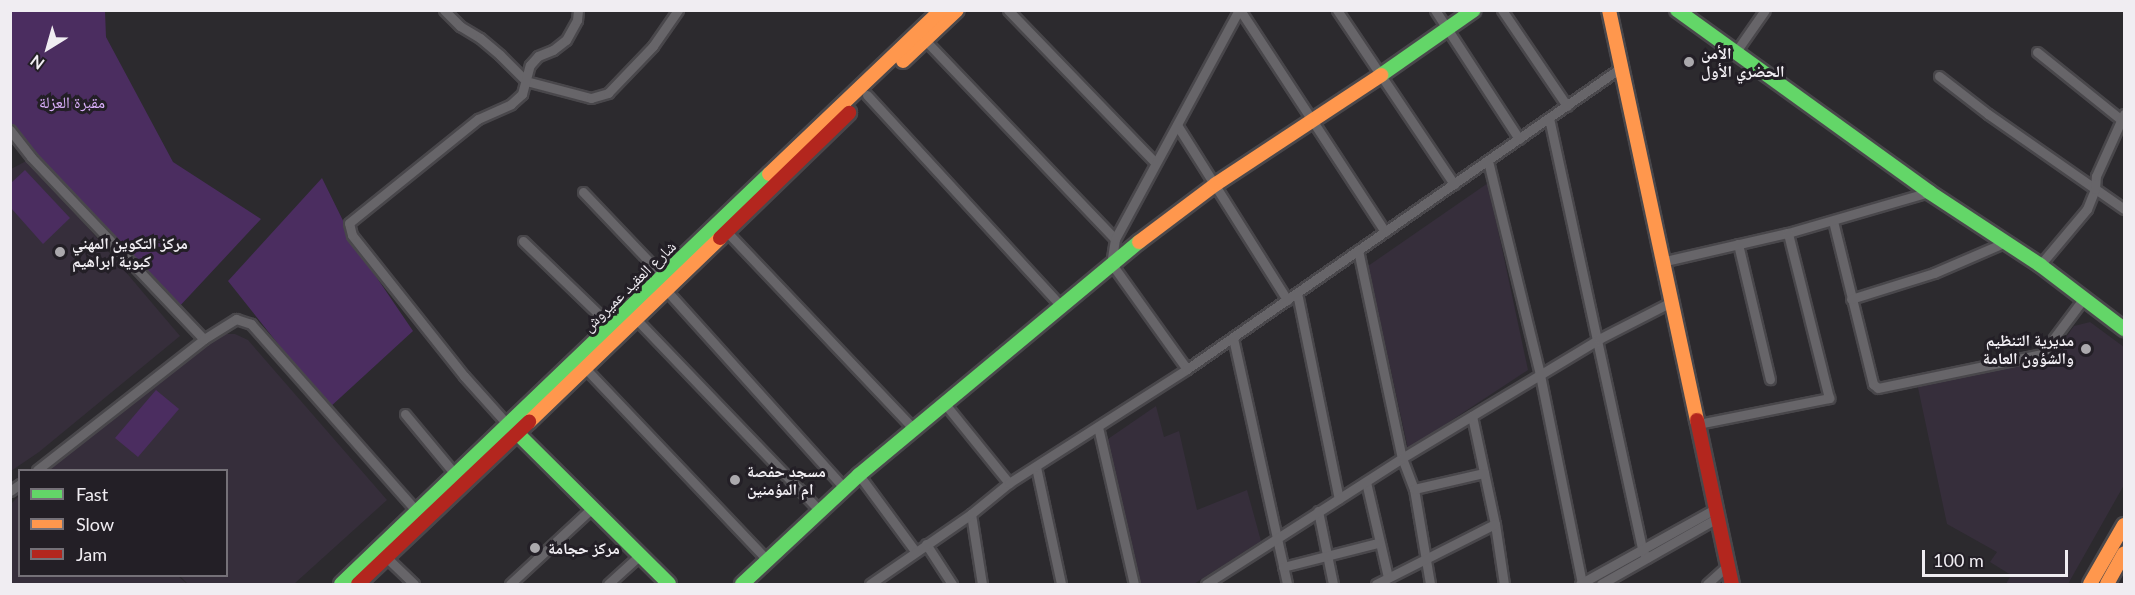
<!DOCTYPE html>
<html>
<head>
<meta charset="utf-8">
<style>
  body { margin:0 }
  #map { position:relative; width:2135px; height:595px; overflow:hidden; background:#2c2a2e; font-family:Lato,"Noto Naskh Arabic",sans-serif }
  div>[style] { position:absolute }
  .built>* { inset:0; background:#362e3b }
  .green>* { inset:0; background:#4b2d60 }
  .roads { filter:drop-shadow(2px 0 #49474b) drop-shadow(-2px 0 #49474b) drop-shadow(0 2px #49474b) drop-shadow(0 -2px #49474b) }
  .street>* { height:9px; margin:-4.5px; padding:0 4.5px; transform-origin:4.5px; border-radius:4.5px; background:#676569 }
  .fast>* { height:14px; margin:-7px; padding:0 7px; transform-origin:7px; border-radius:7px; background:#63d668 }
  .slow>* { height:14px; margin:-7px; padding:0 7px; transform-origin:7px; border-radius:7px; background:#ff974d }
  .jam>* { height:14px; margin:-7px; padding:0 7px; transform-origin:7px; border-radius:7px; background:#b3261e }
  .dots>* { width:16px; height:16px; translate:-50% -50%; box-sizing:border-box; border:3px solid #231f26; border-radius:50% }
  span { translate:-50% -50%; white-space:nowrap; text-align:center; line-height:1.15; -webkit-text-stroke:6px #231f26; paint-order:stroke }
  .poi-label { font-size:16px; color:#f0edf2; font-weight:700 }
  .left { translate:0 -50%; text-align:left }
  .right { translate:-100% -50%; text-align:right }
  .park-label { font-size:16px; color:#dbb0fc }
  .street-label { font-size:16px; color:#f0edf2 }
  .frame { position:absolute; inset:0; border:12px solid #f0edf2; pointer-events:none }
  .legend { position:absolute; left:18px; top:469px; width:210px; height:108px; box-sizing:border-box; background:#231f26; border:2px solid #757178; margin:0; padding:8px 10px; list-style:none; font-size:18px; color:#f0edf2 }
  .legend li { display:flex; align-items:center; gap:12px; height:30px }
  .legend b { width:30px; border:2px solid #757178 }
  .north { position:absolute; left:18px; top:18px; width:60px; height:60px; -webkit-text-stroke:4px #231f26; paint-order:stroke; rotate:217deg; font-size:16px; font-weight:700; line-height:24px; text-align:center; color:#f0edf2 }
  .north::after { content:''; display:block; margin:auto; width:21px; height:27px; background:#f0edf2; clip-path:polygon(50% 0,100% 100%,50% 72%,0 100%) }
  .scale { position:absolute; left:1922px; top:550px; width:146px; height:27px; box-sizing:border-box; border:3px solid #f0edf2; border-top:0; padding-left:8px; font-size:18px; line-height:21px; white-space:nowrap; color:#f0edf2; -webkit-text-stroke:4px #231f26; paint-order:stroke }
</style>
</head>
<body>
<div id="map">
  <div class="built">
    <div style="clip-path:polygon(30px 159px,180px 336px,39px 452px,11px 471px,11px 169px)"></div>
    <div style="clip-path:polygon(1488px 183px,1528px 370px,1408px 449px,1368px 266px)"></div>
    <div style="clip-path:polygon(2090px 322px,2124px 347px,2124px 485px,2068px 584px,2006px 584px,2011px 575px,1990px 562px,1997px 552px,1947px 524px,1917px 383px,1944px 376px,1949px 380px,1958px 378px,1961px 373px,2054px 354px,2074px 326px)"></div>
    <div style="clip-path:polygon(225px 334px,235px 334px,248px 340px,387px 500px,294px 584px,188px 584px,180px 576px,226px 576px,226px 470px,49px 470px,202px 346px,214px 337px)"></div>
    <div style="clip-path:polygon(1156px 406px,1164px 437px,1179px 431px,1197px 510px,1247px 490px,1261px 541px,1194px 584px,1136px 584px,1105px 441px)"></div>
    <div style="clip-path:polygon(19px 496px,20px 576px,178px 576px,187px 584px,11px 584px,11px 504px)"></div>
  </div>
  <div class="green">
    <div style="clip-path:polygon(11px 11px,105px 11px,106px 37px,173px 162px,261px 219px,177px 309px,37px 158px,11px 124px)"></div>
    <div style="clip-path:polygon(25px 170px,70px 218px,43px 244px,11px 208px,11px 183px)"></div>
    <div style="clip-path:polygon(322px 178px,356px 247px,413px 331px,329px 408px,228px 281px)"></div>
    <div style="clip-path:polygon(156px 390px,179px 409px,138px 457px,115px 438px)"></div>
  </div>
  <div class="roads">
    <div class="street">
      <div style="left:444px;top:10px;width:23px;rotate:45deg"></div>
      <div style="left:460px;top:26px;width:23px;rotate:31deg"></div>
      <div style="left:480px;top:38px;width:26px;rotate:40deg"></div>
      <div style="left:500px;top:55px;width:37px;rotate:45deg"></div>
      <div style="left:526px;top:81px;width:67px;rotate:14.7deg"></div>
      <div style="left:591px;top:98px;width:18px;rotate:-16deg"></div>
      <div style="left:608px;top:93px;width:65px;rotate:-46.2deg"></div>
      <div style="left:653px;top:46px;width:44px;rotate:-55.2deg"></div>
      <div style="left:1008px;top:10px;width:211px;rotate:46deg"></div>
      <div style="left:1240px;top:10px;width:265px;rotate:56.8deg"></div>
      <div style="left:1337px;top:10px;width:210px;rotate:56.1deg"></div>
      <div style="left:1435px;top:10px;width:154px;rotate:56.9deg"></div>
      <div style="left:1502px;top:10px;width:116px;rotate:55.9deg"></div>
      <div style="left:925px;top:40px;width:275px;rotate:46.3deg"></div>
      <div style="left:1115px;top:239px;width:24px;rotate:99deg"></div>
      <div style="left:1111px;top:263px;width:130px;rotate:54.4deg"></div>
      <div style="left:2037px;top:52px;width:112px;rotate:38.8deg"></div>
      <div style="left:1735px;top:53px;width:52px;rotate:-55.1deg"></div>
      <div style="left:1939px;top:76px;width:62px;rotate:37.8deg"></div>
      <div style="left:1988px;top:114px;width:166px;rotate:34.9deg"></div>
      <div style="left:867px;top:95px;width:284px;rotate:47.4deg"></div>
      <div style="left:1549px;top:118px;width:444px;rotate:77.8deg"></div>
      <div style="left:1643px;top:552px;width:7px;rotate:56deg"></div>
      <div style="left:1177px;top:125px;width:207px;rotate:57.8deg"></div>
      <div style="left:10px;top:130px;width:34px;rotate:52deg"></div>
      <div style="left:31px;top:157px;width:251px;rotate:46.5deg"></div>
      <div style="left:1488px;top:161px;width:220px;rotate:76.3deg"></div>
      <div style="left:1540px;top:375px;width:213px;rotate:78.6deg"></div>
      <div style="left:583px;top:192px;width:116px;rotate:46.4deg"></div>
      <div style="left:1833px;top:221px;width:168px;rotate:76.2deg"></div>
      <div style="left:1873px;top:384px;width:6px;rotate:39deg"></div>
      <div style="left:1878px;top:388px;width:167px;rotate:-11.7deg"></div>
      <div style="left:2042px;top:354px;width:70px;rotate:-53.1deg"></div>
      <div style="left:727px;top:232px;width:272px;rotate:46.5deg"></div>
      <div style="left:1115px;top:239px;width:260px;rotate:-61.6deg"></div>
      <div style="left:523px;top:241px;width:122px;rotate:44deg"></div>
      <div style="left:1738px;top:244px;width:139px;rotate:76.7deg"></div>
      <div style="left:1358px;top:250px;width:213px;rotate:78.1deg"></div>
      <div style="left:1402px;top:458px;width:33px;rotate:69deg"></div>
      <div style="left:1414px;top:489px;width:96px;rotate:80.4deg"></div>
      <div style="left:1661px;top:262px;width:130px;rotate:-12.9deg"></div>
      <div style="left:1788px;top:233px;width:147px;rotate:-16.2deg"></div>
      <div style="left:2040px;top:265px;width:73px;rotate:-50deg"></div>
      <div style="left:2087px;top:209px;width:22px;rotate:-68deg"></div>
      <div style="left:2095px;top:189px;width:13px;rotate:-86deg"></div>
      <div style="left:2096px;top:176px;width:68px;rotate:-65.7deg"></div>
      <div style="left:667px;top:291px;width:266px;rotate:48deg"></div>
      <div style="left:1297px;top:293px;width:210px;rotate:78.5deg"></div>
      <div style="left:1851px;top:299px;width:87px;rotate:-17.4deg"></div>
      <div style="left:1934px;top:273px;width:78px;rotate:-23.3deg"></div>
      <div style="left:637px;top:320px;width:265px;rotate:46.2deg"></div>
      <div style="left:1233px;top:338px;width:252px;rotate:77.6deg"></div>
      <div style="left:586px;top:369px;width:265px;rotate:46.5deg"></div>
      <div style="left:945px;top:404px;width:102px;rotate:51deg"></div>
      <div style="left:405px;top:414px;width:77px;rotate:50.3deg"></div>
      <div style="left:1472px;top:416px;width:110px;rotate:78deg"></div>
      <div style="left:1495px;top:524px;width:61px;rotate:81.5deg"></div>
      <div style="left:1698px;top:424px;width:134px;rotate:-11.2deg"></div>
      <div style="left:1829px;top:398px;width:170px;rotate:-104deg"></div>
      <div style="left:508px;top:425px;width:66px;rotate:-131.9deg"></div>
      <div style="left:464px;top:376px;width:180px;rotate:-128.5deg"></div>
      <div style="left:352px;top:235px;width:12px;rotate:-104deg"></div>
      <div style="left:349px;top:223px;width:166px;rotate:-38.9deg"></div>
      <div style="left:478px;top:119px;width:36px;rotate:-24deg"></div>
      <div style="left:511px;top:104px;width:15px;rotate:-42deg"></div>
      <div style="left:522px;top:94px;width:30px;rotate:-75deg"></div>
      <div style="left:530px;top:65px;width:12px;rotate:-48deg"></div>
      <div style="left:538px;top:56px;width:16px;rotate:-22deg"></div>
      <div style="left:553px;top:50px;width:16px;rotate:-38deg"></div>
      <div style="left:566px;top:40px;width:23px;rotate:-61deg"></div>
      <div style="left:577px;top:20px;width:10px;rotate:-84deg"></div>
      <div style="left:1098px;top:427px;width:161px;rotate:77.1deg"></div>
      <div style="left:1036px;top:467px;width:120px;rotate:77.9deg"></div>
      <div style="left:37px;top:470px;width:212px;rotate:-38.1deg"></div>
      <div style="left:204px;top:339px;width:38px;rotate:-32deg"></div>
      <div style="left:236px;top:319px;width:16px;rotate:18deg"></div>
      <div style="left:251px;top:324px;width:254px;rotate:48.5deg"></div>
      <div style="left:859px;top:475px;width:94px;rotate:53.6deg"></div>
      <div style="left:1366px;top:482px;width:98px;rotate:77deg"></div>
      <div style="left:1414px;top:489px;width:72px;rotate:-12.9deg"></div>
      <div style="left:10px;top:491px;width:12px;rotate:-35deg"></div>
      <div style="left:1318px;top:511px;width:75px;rotate:78.4deg"></div>
      <div style="left:971px;top:514px;width:71px;rotate:81.1deg"></div>
      <div style="left:926px;top:544px;width:48px;rotate:57deg"></div>
      <div style="left:386px;top:557px;width:39px;rotate:44deg"></div>
      <div style="left:1283px;top:567px;width:98px;rotate:-14.2deg"></div>
      <div style="left:510px;top:584px;width:112px;rotate:-42.8deg"></div>
      <div style="left:608px;top:584px;width:43px;rotate:-42.2deg"></div>
      <div style="left:870px;top:584px;width:123px;rotate:-34.7deg"></div>
      <div style="left:971px;top:514px;width:49px;rotate:-39.2deg"></div>
      <div style="left:1009px;top:483px;width:211px;rotate:-32.6deg"></div>
      <div style="left:1187px;top:369px;width:526px;rotate:-34.78deg"></div>
      <div style="left:1206px;top:584px;width:233px;rotate:-32.7deg"></div>
      <div style="left:1402px;top:458px;width:230px;rotate:-31.1deg"></div>
      <div style="left:1599px;top:339px;width:81px;rotate:-27.2deg"></div>
      <div style="left:1376px;top:584px;width:133px;rotate:-26.8deg"></div>
      <div style="left:1580px;top:584px;width:154px;rotate:-29.1deg"></div>
      <div style="left:1601px;top:584px;width:133px;rotate:-29.6deg"></div>
      <div style="left:1707px;top:584px;width:28px;rotate:-42deg"></div>
    </div>
    <div class="fast">
      <div style="left:1677px;top:10px;width:311px;rotate:35.8deg"></div>
      <div style="left:1929px;top:192px;width:133px;rotate:33.3deg"></div>
      <div style="left:2040px;top:265px;width:106px;rotate:37.3deg"></div>
      <div style="left:1381px;top:75px;width:113px;rotate:-35deg"></div>
      <div style="left:510px;top:426px;width:224px;rotate:44.8deg"></div>
      <div style="left:341px;top:584px;width:593px;rotate:-43.77deg"></div>
      <div style="left:742px;top:584px;width:160px;rotate:-43deg"></div>
      <div style="left:859px;top:475px;width:364px;rotate:-39.8deg"></div>
    </div>
    <div class="slow">
      <div style="left:1609px;top:10px;width:419px;rotate:77.9deg"></div>
      <div style="left:903px;top:61px;width:74px;rotate:-43.4deg"></div>
      <div style="left:769px;top:174px;width:238px;rotate:-43.6deg"></div>
      <div style="left:1139px;top:242px;width:96px;rotate:-37deg"></div>
      <div style="left:1216px;top:184px;width:198px;rotate:-33.4deg"></div>
      <div style="left:529px;top:422px;width:265px;rotate:-43.9deg"></div>
      <div style="left:2090px;top:584px;width:68px;rotate:-60deg"></div>
      <div style="left:2107px;top:584px;width:35px;rotate:-61deg"></div>
    </div>
    <div class="jam">
      <div style="left:720px;top:238px;width:180px;rotate:-44.1deg"></div>
      <div style="left:1697px;top:420px;width:168px;rotate:78deg"></div>
      <div style="left:358px;top:584px;width:236px;rotate:-43.5deg"></div>
    </div>
  </div>
  <div class="dots">
    <div style="left:1689px;top:62px;background:#aba9ad"></div>
    <div style="left:60px;top:252px;background:#aba9ad"></div>
    <div style="left:2086px;top:349px;background:#aba9ad"></div>
    <div style="left:735px;top:480px;background:#aba9ad"></div>
    <div style="left:535px;top:548px;background:#aba9ad"></div>
  </div>
  <div class="poi-label">
    <span class="left" style="left:1701px;top:62px">الأمن<br>الحضري الأول</span>
    <span class="left" style="left:72px;top:252px">مركز التكوين المهني<br>كبوية ابراهيم</span>
    <span class="right" style="left:2074px;top:349px">مديرية التنظيم<br>والشؤون العامة</span>
    <span class="left" style="left:747px;top:480px">مسجد حفصة<br>ام المؤمنين</span>
    <span class="left" style="left:548px;top:548px">مركز حجامة</span>
  </div>
  <div class="park-label">
    <span style="left:72px;top:102px">مقبرة العزلة</span>
  </div>
  <div class="street-label">
    <span style="left:629px;top:286px;rotate:-44deg">شارع العقيد عميروش</span>
  </div>
  <div class="frame"></div>
  <ul class="legend">
  <li><b style="height:8px;background:#63d668"></b>Fast</li>
  <li><b style="height:8px;background:#ff974d"></b>Slow</li>
  <li><b style="height:8px;background:#b3261e"></b>Jam</li>
  </ul>
  <div class="north">N</div>
  <div class="scale">100 m</div>
</div>
</body>
</html>
